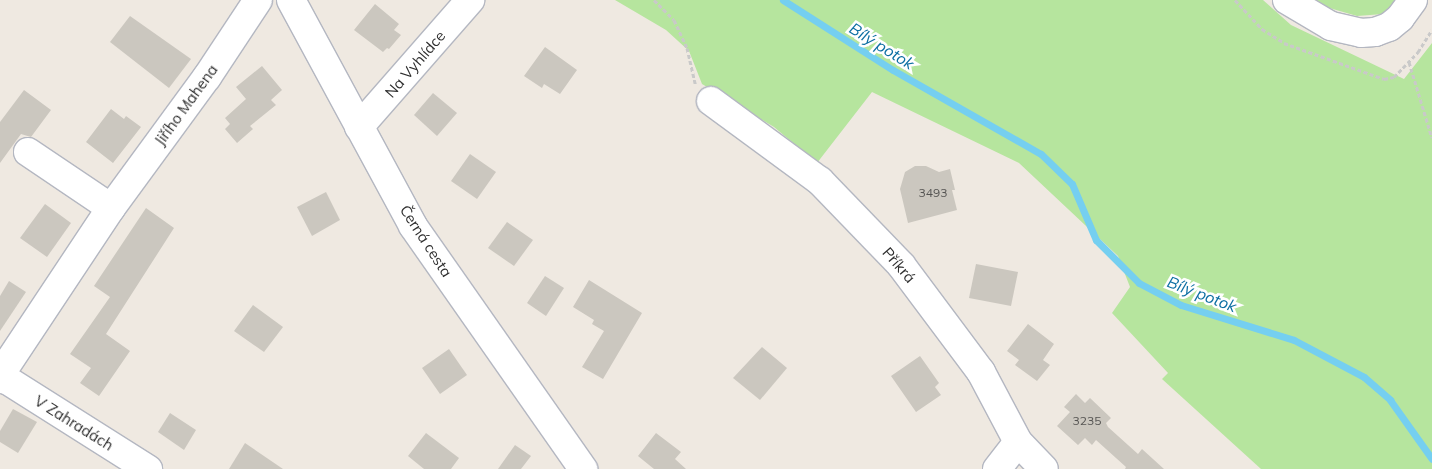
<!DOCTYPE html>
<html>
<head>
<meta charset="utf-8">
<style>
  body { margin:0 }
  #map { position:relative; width:1432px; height:469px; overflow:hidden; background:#efe9e1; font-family:Mulish,sans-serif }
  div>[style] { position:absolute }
  .green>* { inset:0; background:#b6e59e }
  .stream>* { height:7px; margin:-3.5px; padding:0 3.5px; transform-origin:3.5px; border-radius:3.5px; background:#75cff0 }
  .building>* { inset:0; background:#cbc7bf }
  .path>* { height:3px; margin-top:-1.5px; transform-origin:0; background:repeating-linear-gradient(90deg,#c9c9c9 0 4px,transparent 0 6.5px) }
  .roads { filter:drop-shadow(1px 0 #b4b7c1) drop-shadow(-1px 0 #b4b7c1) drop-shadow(0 1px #b4b7c1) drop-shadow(0 -1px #b4b7c1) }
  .minor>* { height:28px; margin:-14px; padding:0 14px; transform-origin:14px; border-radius:14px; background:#fff }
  span { translate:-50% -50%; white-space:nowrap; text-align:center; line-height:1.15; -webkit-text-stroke:5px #fff; paint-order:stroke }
  .number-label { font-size:12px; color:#555452 }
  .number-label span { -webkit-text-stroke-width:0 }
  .street-label { font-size:15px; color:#2e2e2e }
  .water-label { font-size:16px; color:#0d6fa3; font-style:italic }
</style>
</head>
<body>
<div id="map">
  <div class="green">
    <div style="clip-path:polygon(615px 0,1263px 0,1291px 25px,1404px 79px,1432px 43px,1432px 469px,1261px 469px,1162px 379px,1168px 373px,1112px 313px,1130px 287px,1118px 256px,1019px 163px,872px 92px,817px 163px,774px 127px,702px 84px,689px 51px,666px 30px)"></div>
    <div style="clip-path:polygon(1315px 0,1399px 0,1395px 8px,1383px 14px,1357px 16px,1326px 7px)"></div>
  </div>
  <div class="stream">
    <div style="left:783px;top:0;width:130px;rotate:32.5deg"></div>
    <div style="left:893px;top:70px;width:170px;rotate:29.6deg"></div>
    <div style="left:1041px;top:154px;width:43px;rotate:44.1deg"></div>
    <div style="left:1072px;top:184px;width:61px;rotate:66.8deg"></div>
    <div style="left:1096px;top:240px;width:61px;rotate:45deg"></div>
    <div style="left:1139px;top:283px;width:47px;rotate:27.6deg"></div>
    <div style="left:1181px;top:305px;width:118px;rotate:17.2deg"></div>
    <div style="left:1294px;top:340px;width:79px;rotate:27.9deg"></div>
    <div style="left:1364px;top:377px;width:35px;rotate:41deg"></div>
    <div style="left:1390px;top:400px;width:72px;rotate:54.6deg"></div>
  </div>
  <div class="building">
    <div style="clip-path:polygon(375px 4px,399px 24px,394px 30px,401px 35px,389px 49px,387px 48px,383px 52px,354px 30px)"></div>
    <div style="clip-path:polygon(130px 16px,191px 59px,169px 88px,110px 42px)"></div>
    <div style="clip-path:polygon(545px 47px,577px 70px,560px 94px,544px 84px,542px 88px,524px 76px)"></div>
    <div style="clip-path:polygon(262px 66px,282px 90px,271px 100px,276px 105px,250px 126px,253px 129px,237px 143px,225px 129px,230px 124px,225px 118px,246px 99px,236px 87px)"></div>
    <div style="clip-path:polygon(24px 90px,51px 110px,31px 137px,21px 134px,0 163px,0 122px)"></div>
    <div style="clip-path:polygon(433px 93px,457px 113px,437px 136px,414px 115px)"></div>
    <div style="clip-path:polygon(111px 109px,124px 119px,126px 116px,141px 127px,113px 163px,86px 142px)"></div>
    <div style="clip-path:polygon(470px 154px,496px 172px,477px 199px,451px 181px)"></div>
    <div style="clip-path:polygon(915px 166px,926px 166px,939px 172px,950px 169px,955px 190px,952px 190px,957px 210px,908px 223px,900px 189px,905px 172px)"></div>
    <div style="clip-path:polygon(326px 192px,340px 220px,312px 236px,297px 207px)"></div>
    <div style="clip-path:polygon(45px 204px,71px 223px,47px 257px,20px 238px)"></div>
    <div style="clip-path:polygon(146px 208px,174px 228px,106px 334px,130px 351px,99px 396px,80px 383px,91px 368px,70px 354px,110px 297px,94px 286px)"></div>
    <div style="clip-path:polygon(507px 222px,533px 240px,514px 266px,488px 248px)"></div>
    <div style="clip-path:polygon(976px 264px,1018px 272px,1011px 306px,969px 298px)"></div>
    <div style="clip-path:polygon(545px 276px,564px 288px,546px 316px,527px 303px)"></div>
    <div style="clip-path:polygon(589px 280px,642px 313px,603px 379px,582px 367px,604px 331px,592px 324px,594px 320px,573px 307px)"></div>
    <div style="clip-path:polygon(9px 281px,26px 292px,0 331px,0 296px)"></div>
    <div style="clip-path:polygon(253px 305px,283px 327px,264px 352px,234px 331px)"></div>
    <div style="clip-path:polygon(1028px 324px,1054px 344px,1043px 360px,1050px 365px,1037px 381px,1015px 365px,1019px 360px,1007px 351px)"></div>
    <div style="clip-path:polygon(762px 347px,787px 368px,760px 400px,733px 378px)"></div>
    <div style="clip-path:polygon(449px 349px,467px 375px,440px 394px,422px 368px)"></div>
    <div style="clip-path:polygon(920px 356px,939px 383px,935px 387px,941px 395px,916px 412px,891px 376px)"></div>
    <div style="clip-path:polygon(1076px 394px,1085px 403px,1090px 398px,1111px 418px,1106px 423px,1108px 427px,1138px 454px,1142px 449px,1164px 469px,1125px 469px,1126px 467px,1096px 440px,1092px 445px,1085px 438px,1078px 445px,1057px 426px,1070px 412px,1064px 407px)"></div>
    <div style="clip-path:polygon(13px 409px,37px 422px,18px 453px,0 442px,0 431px)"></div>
    <div style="clip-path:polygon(170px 413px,196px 430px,184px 450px,158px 432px)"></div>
    <div style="clip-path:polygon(426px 433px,459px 458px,451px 469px,424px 469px,408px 456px)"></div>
    <div style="clip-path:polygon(656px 433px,681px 452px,675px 459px,686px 469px,654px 469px,638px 456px)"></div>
    <div style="clip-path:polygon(245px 443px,283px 469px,229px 469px)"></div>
    <div style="clip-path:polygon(515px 445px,531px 456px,521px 469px,498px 469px)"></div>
  </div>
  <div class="path">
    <div style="left:654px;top:0;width:28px;rotate:45deg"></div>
    <div style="left:674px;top:20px;width:31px;rotate:65deg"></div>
    <div style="left:687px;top:48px;width:37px;rotate:77deg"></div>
    <div style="left:1235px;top:0;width:40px;rotate:47deg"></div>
    <div style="left:1262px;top:29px;width:26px;rotate:32deg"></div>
    <div style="left:1284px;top:43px;width:106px;rotate:19.8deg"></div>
    <div style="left:1384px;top:79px;width:10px;rotate:-11deg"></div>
    <div style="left:1394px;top:77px;width:35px;rotate:-46deg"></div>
    <div style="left:1418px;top:52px;width:26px;rotate:-58deg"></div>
    <div style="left:1409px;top:62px;width:79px;rotate:73.2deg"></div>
  </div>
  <div class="roads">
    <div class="minor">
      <div style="left:291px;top:0;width:257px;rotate:61.6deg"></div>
      <div style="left:413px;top:226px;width:297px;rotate:55deg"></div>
      <div style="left:1287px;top:0;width:51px;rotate:30.6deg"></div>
      <div style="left:1331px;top:26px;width:31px;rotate:13deg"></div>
      <div style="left:1361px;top:33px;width:14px;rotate:-4deg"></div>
      <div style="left:1375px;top:32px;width:15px;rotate:-20deg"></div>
      <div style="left:1389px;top:27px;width:14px;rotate:-39deg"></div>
      <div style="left:1400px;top:18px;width:22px;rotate:-54deg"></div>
      <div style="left:711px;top:101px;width:135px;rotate:36.3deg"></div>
      <div style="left:820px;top:181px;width:117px;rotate:46deg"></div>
      <div style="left:901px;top:265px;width:134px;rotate:53.2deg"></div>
      <div style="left:981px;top:372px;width:79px;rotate:62.1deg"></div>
      <div style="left:1018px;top:442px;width:37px;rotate:46deg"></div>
      <div style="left:359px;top:127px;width:169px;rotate:-48.8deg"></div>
      <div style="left:28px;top:152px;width:100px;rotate:34deg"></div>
      <div style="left:0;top:375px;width:201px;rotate:-56.4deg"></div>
      <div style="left:111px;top:208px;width:162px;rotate:-53.8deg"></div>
      <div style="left:207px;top:77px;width:92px;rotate:-56.5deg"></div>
      <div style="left:0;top:379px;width:7px;rotate:8deg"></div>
      <div style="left:7px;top:380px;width:167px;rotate:32.3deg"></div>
      <div style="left:997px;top:469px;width:34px;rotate:-52deg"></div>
    </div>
  </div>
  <div class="number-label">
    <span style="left:933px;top:193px">3493</span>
    <span style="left:1087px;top:421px">3235</span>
  </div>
  <div class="street-label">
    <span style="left:415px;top:64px;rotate:-49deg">Na Vyhlídce</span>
    <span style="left:186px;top:105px;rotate:-54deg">Jiřího Mahena</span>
    <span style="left:426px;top:241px;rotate:57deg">Černá cesta</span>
    <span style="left:899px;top:265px;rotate:49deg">Příkrá</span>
    <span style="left:74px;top:423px;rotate:32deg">V Zahradách</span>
  </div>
  <div class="water-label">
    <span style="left:882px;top:46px;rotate:32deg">Bílý potok</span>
    <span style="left:1202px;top:294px;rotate:21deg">Bílý potok</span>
  </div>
</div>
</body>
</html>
